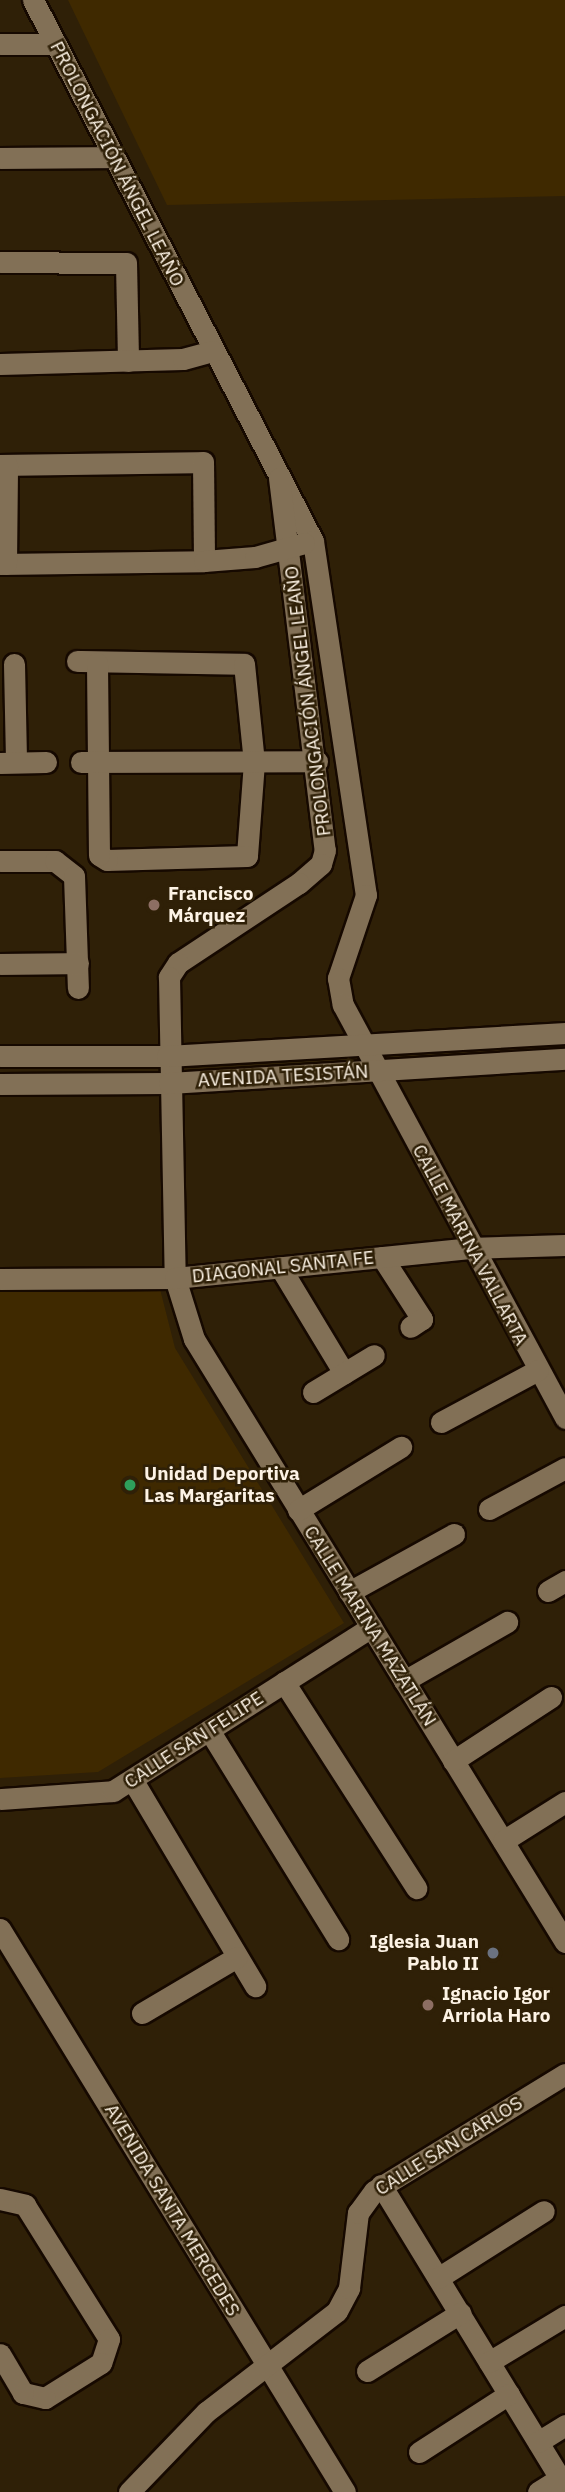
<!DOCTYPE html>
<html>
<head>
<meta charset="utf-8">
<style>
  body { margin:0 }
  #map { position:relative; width:565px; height:2492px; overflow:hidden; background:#2f2007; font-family:"IBM Plex Sans",sans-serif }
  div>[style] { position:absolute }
  .green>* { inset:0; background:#3f2900 }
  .roads { filter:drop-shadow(2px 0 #160900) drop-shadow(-2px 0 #160900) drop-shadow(0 2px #160900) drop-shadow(0 -2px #160900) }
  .minor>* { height:21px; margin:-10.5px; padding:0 10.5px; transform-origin:10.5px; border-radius:10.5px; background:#827056 }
  .dots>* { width:19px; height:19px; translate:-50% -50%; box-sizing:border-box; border:4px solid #2f2007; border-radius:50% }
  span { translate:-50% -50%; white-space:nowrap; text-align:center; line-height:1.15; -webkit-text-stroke:5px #2f2007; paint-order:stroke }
  .street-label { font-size:19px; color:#fdf3e5 }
  .poi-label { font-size:19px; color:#fdf3e5; font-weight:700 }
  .left { translate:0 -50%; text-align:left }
  .right { translate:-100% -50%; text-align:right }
</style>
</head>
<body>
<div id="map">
  <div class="green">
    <div style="clip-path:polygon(68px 0,565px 0,565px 196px,167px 205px)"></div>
    <div style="clip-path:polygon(159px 1285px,175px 1348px,344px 1623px,98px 1772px,0 1778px,0 1286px)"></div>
  </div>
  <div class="roads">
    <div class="minor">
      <div style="left:33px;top:0;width:609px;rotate:62.64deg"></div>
      <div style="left:313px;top:541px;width:358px;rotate:81.5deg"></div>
      <div style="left:366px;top:895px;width:88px;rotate:108.6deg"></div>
      <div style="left:338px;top:978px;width:27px;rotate:80deg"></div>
      <div style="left:343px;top:1005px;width:469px;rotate:61.7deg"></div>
      <div style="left:0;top:44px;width:56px"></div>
      <div style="left:0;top:158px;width:114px;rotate:-0.5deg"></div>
      <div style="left:0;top:262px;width:126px;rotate:0.5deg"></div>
      <div style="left:126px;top:263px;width:98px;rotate:88.8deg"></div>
      <div style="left:0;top:364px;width:183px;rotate:-1.6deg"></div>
      <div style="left:183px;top:359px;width:31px;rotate:-15deg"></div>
      <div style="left:0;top:465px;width:203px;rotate:-0.8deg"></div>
      <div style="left:203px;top:462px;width:99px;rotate:89.4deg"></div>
      <div style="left:279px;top:478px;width:375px;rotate:83deg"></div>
      <div style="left:325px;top:850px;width:15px;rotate:106deg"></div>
      <div style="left:321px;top:864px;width:29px;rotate:139deg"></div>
      <div style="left:299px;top:883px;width:145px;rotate:146.5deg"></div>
      <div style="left:178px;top:963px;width:17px;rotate:123deg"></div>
      <div style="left:169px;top:977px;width:301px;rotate:88.9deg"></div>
      <div style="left:175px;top:1278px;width:64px;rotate:72.7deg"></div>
      <div style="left:194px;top:1339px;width:708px;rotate:58.4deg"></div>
      <div style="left:0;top:564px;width:204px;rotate:-0.8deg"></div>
      <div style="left:204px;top:561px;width:51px;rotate:-4.5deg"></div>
      <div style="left:255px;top:557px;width:51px;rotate:-15.9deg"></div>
      <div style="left:6px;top:564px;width:99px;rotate:-89.4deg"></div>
      <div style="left:77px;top:661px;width:167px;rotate:1deg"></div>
      <div style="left:244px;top:664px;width:99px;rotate:84.2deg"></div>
      <div style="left:254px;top:762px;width:94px;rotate:94.3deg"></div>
      <div style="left:247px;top:856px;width:140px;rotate:178.4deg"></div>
      <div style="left:107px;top:860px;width:9px;rotate:-148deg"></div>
      <div style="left:99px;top:855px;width:192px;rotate:-90.6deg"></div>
      <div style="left:14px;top:664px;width:98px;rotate:88.8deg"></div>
      <div style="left:81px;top:762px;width:236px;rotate:-0.2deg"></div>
      <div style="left:0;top:763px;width:46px;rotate:-1.2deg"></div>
      <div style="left:0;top:861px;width:55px"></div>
      <div style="left:55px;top:861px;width:24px;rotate:38deg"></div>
      <div style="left:74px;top:876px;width:112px;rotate:88deg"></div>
      <div style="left:0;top:964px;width:78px;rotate:-0.7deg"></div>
      <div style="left:0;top:1056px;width:167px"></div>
      <div style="left:167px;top:1056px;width:399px;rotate:-3.3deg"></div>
      <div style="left:0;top:1084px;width:169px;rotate:-0.3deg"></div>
      <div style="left:169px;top:1083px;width:397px;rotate:-3.5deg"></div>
      <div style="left:382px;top:1257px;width:74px;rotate:57.2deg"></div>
      <div style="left:422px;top:1319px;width:14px;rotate:146deg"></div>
      <div style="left:280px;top:1267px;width:124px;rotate:58.9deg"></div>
      <div style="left:0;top:1279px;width:175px;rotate:-0.3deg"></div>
      <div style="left:175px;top:1278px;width:296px;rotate:-5.8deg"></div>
      <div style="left:469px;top:1248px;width:96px;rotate:-1.8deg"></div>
      <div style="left:313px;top:1392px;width:71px;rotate:-31.2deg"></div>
      <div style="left:441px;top:1422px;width:110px;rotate:-28.2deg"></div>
      <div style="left:489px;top:1509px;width:86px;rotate:-28.3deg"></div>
      <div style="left:298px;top:1510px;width:121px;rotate:-31.5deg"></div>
      <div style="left:548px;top:1591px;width:20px;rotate:-30deg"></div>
      <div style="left:349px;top:1592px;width:120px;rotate:-28.9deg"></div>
      <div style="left:404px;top:1681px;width:119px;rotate:-29.8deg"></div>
      <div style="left:284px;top:1682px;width:245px;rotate:57.3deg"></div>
      <div style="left:209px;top:1730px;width:246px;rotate:58.3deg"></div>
      <div style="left:453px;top:1761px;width:117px;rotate:-33.1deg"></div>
      <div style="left:133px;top:1781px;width:239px;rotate:59.2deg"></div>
      <div style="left:0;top:1799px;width:113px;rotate:-4deg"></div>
      <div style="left:113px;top:1791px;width:306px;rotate:-32.4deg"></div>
      <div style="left:503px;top:1841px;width:73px;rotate:-32.2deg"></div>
      <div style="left:0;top:1929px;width:660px;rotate:58.5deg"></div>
      <div style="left:142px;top:2013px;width:110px;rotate:-30.5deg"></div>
      <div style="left:381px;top:2185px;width:354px;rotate:58.6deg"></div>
      <div style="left:0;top:2199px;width:26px;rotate:13deg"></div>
      <div style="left:25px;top:2205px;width:158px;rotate:57.9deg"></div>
      <div style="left:109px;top:2339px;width:25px;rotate:108deg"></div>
      <div style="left:101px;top:2363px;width:66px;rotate:148deg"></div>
      <div style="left:45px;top:2398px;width:23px;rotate:-167deg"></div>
      <div style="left:23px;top:2393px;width:45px;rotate:-120.5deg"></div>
      <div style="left:438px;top:2278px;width:125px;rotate:-32.3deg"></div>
      <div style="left:489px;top:2362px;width:89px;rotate:-31.2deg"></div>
      <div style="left:367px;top:2371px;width:110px;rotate:-31.9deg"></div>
      <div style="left:538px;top:2442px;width:32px;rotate:-32deg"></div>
      <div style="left:419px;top:2452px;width:107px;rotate:-32.8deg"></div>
      <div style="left:129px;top:2492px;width:111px;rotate:-46.1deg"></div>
      <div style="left:206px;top:2412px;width:165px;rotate:-37.6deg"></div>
      <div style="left:337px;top:2311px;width:26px;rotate:-62deg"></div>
      <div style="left:349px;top:2288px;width:76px;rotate:-83.2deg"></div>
      <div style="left:358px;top:2213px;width:27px;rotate:-54deg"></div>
      <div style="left:374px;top:2191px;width:224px;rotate:-31.5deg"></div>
      <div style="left:538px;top:2492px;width:26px;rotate:-32deg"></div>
    </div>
  </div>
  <div class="dots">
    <div style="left:154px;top:905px;background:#8d6e63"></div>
    <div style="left:130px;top:1485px;background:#2e9e5b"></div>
    <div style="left:493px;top:1953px;background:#6b7280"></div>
    <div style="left:428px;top:2005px;background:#8d6e63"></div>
  </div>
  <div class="street-label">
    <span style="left:117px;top:164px;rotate:63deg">PROLONGACIÓN ÁNGEL LEAÑO</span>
    <span style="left:308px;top:701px;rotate:-97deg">PROLONGACIÓN ÁNGEL LEAÑO</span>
    <span style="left:283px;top:1076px;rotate:-3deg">AVENIDA TESISTÁN</span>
    <span style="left:470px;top:1245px;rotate:62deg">CALLE MARINA VALLARTA</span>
    <span style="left:283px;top:1267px;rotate:-6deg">DIAGONAL SANTA FE</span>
    <span style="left:370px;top:1626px;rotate:58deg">CALLE MARINA MAZATLÁN</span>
    <span style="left:194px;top:1740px;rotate:-33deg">CALLE SAN FELIPE</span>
    <span style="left:449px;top:2146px;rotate:-32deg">CALLE SAN CARLOS</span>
    <span style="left:172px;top:2210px;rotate:59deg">AVENIDA SANTA MERCEDES</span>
  </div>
  <div class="poi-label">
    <span class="left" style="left:168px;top:905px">Francisco<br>Márquez</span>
    <span class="left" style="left:144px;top:1485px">Unidad Deportiva<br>Las Margaritas</span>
    <span class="right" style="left:479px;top:1953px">Iglesia Juan<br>Pablo II</span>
    <span class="left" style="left:442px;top:2005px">Ignacio Igor<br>Arriola Haro</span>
  </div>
</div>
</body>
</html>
